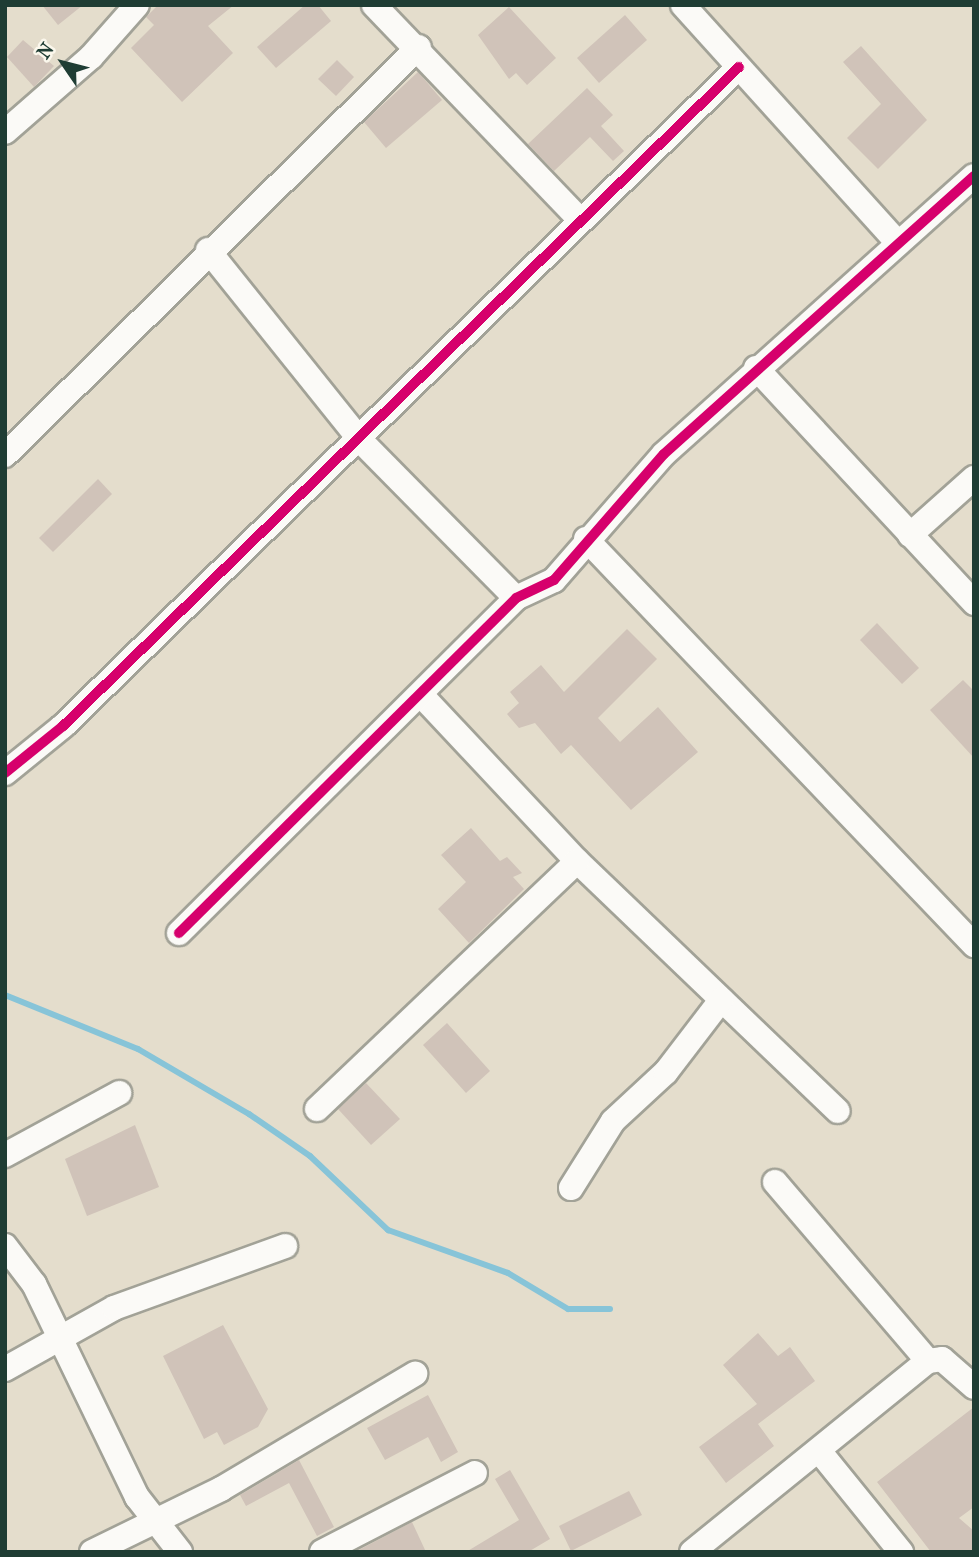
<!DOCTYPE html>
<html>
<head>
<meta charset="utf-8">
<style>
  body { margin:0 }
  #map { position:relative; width:979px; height:1557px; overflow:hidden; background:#e4ddcc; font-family:"IM FELL French Canon",serif }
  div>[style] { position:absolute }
  .stream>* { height:6px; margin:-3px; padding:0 3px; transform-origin:3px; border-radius:3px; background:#87c4d8 }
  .building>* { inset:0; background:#d0c3b9 }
  .roads { filter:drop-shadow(2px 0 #a2a297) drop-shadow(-2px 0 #a2a297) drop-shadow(0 2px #a2a297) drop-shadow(0 -2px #a2a297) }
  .minor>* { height:24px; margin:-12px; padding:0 12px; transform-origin:12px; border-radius:12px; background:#fbfaf7 }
  .cycleway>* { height:10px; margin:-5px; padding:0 5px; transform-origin:5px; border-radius:5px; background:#d6006c }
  span { translate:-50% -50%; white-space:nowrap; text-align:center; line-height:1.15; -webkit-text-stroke:7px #fbf7ec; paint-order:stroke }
  .frame { position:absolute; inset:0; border:7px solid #1f3d34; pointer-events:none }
  .north { position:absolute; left:28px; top:28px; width:70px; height:70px; -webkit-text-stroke:5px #fbf7ec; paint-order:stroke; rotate:305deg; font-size:19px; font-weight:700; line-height:28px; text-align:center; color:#1f3d34 }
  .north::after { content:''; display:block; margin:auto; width:24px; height:32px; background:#1f3d34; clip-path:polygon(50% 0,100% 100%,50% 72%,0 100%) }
</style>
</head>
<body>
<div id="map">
  <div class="stream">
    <div style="left:5px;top:995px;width:144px;rotate:22.1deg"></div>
    <div style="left:138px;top:1049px;width:129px;rotate:30.4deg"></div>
    <div style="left:249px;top:1114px;width:74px;rotate:34.5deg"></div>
    <div style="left:310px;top:1156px;width:108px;rotate:43.5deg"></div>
    <div style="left:388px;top:1230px;width:127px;rotate:19.7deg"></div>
    <div style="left:508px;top:1273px;width:70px;rotate:31deg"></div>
    <div style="left:568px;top:1309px;width:42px"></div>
  </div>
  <div class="building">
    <div style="clip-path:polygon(42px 5px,83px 5px,58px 25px)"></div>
    <div style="clip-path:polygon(158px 5px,234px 5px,208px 26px,233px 53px,182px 102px,131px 48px,154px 25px,146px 17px)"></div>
    <div style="clip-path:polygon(305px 5px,318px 5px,331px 21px,276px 68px,257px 47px)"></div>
    <div style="clip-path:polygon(509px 7px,556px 58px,527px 85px,516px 73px,509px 79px,478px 35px)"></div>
    <div style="clip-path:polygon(625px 15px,647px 40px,599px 83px,577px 58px)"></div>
    <div style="clip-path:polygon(23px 40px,54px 66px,34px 87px,7px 57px)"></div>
    <div style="clip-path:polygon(861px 46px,927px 120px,878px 169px,847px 138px,881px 104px,843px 62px)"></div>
    <div style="clip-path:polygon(337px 60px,354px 77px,336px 96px,318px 79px)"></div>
    <div style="clip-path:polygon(418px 72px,442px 100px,386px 148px,364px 122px)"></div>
    <div style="clip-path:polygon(587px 88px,613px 115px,601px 126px,624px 151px,613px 161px,590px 137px,554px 171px,528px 144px)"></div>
    <div style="clip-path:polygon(98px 479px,112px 494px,53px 552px,39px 538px)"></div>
    <div style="clip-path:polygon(877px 623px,919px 668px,902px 684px,860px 640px)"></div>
    <div style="clip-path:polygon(627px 629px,657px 659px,598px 718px,620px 742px,658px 707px,698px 752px,631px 810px,571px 745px,561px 754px,535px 723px,519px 728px,507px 714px,519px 703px,510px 692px,541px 665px,564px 692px)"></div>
    <div style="clip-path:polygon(963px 680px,974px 691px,974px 758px,930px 710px)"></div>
    <div style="clip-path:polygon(471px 828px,500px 861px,507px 857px,522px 873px,513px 877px,524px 889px,469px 943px,438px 909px,466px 882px,441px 855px)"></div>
    <div style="clip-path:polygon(447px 1023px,490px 1071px,466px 1093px,423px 1045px)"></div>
    <div style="clip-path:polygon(366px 1083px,400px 1119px,371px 1145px,338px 1109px)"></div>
    <div style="clip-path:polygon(135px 1125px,159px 1187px,87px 1216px,65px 1159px)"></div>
    <div style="clip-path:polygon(223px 1325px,268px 1409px,258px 1427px,224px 1445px,217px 1432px,204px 1439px,163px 1356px)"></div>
    <div style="clip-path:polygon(758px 1333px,778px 1356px,790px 1347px,815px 1381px,758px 1424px,774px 1446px,726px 1483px,699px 1447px,757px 1404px,723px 1365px)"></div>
    <div style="clip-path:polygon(428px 1395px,458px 1452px,441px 1462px,428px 1437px,385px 1460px,367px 1428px)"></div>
    <div style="clip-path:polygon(974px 1407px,974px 1507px,959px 1518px,974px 1531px,974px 1552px,931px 1552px,877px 1482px)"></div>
    <div style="clip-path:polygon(299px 1460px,334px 1527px,317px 1536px,289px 1483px,246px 1506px,240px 1495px)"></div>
    <div style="clip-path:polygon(510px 1470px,550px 1539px,528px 1552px,466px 1552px,519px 1520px,495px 1479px)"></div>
    <div style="clip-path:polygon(629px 1491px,642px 1515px,571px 1551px,559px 1526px)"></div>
    <div style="clip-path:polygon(412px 1522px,426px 1552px,355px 1552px)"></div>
  </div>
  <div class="roads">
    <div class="minor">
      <div style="left:374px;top:5px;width:296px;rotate:46.2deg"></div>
      <div style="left:683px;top:5px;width:318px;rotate:47.9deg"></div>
      <div style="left:5px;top:132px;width:114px;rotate:-41.1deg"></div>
      <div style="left:91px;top:57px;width:69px;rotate:-48.5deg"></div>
      <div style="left:208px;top:250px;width:243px;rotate:51.3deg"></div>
      <div style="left:360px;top:440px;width:222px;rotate:45.4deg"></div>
      <div style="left:756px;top:368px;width:321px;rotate:47.1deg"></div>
      <div style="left:5px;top:455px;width:581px;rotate:-44.58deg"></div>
      <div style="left:910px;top:535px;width:86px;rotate:-41.7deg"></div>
      <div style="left:586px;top:539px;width:562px;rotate:46.3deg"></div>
      <div style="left:422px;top:696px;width:226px;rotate:46.8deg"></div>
      <div style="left:577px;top:861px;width:361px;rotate:43.8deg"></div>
      <div style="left:5px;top:773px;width:75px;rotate:-39deg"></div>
      <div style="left:63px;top:726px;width:944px;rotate:-44.27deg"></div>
      <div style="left:179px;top:933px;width:475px;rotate:-44.8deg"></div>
      <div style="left:516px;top:598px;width:42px;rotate:-25.3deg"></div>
      <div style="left:554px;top:580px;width:167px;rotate:-48.9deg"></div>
      <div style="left:664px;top:454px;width:416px;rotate:-41.9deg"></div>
      <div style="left:317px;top:1109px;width:359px;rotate:-43.6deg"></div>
      <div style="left:5px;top:1155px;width:130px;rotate:-28.5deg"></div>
      <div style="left:775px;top:1182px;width:235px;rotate:49.5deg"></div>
      <div style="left:571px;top:1188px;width:79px;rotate:-57.9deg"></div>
      <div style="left:613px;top:1121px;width:72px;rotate:-42.8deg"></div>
      <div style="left:666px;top:1072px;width:91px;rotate:-52.6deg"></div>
      <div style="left:5px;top:1246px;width:48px;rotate:52.7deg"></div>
      <div style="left:34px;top:1284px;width:237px;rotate:64.2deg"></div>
      <div style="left:137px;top:1497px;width:70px;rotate:52deg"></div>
      <div style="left:5px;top:1369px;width:125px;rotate:-29.2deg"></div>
      <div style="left:114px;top:1308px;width:182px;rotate:-19.9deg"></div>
      <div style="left:820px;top:1452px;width:129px;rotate:51deg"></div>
      <div style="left:92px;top:1552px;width:144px;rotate:-26deg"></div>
      <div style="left:221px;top:1489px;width:226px;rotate:-30.7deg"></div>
      <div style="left:322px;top:1552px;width:172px;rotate:-27.3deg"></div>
      <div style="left:692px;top:1552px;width:304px;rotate:-39deg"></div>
      <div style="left:928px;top:1361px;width:14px;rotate:-8deg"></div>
      <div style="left:942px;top:1359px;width:43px;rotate:41.2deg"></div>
    </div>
  </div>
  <div class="cycleway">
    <div style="left:5px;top:773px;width:75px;rotate:-39deg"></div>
    <div style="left:63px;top:726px;width:944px;rotate:-44.27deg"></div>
    <div style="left:179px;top:933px;width:475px;rotate:-44.8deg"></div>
    <div style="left:516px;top:598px;width:42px;rotate:-25.3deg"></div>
    <div style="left:554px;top:580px;width:167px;rotate:-48.9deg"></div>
    <div style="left:664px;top:454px;width:416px;rotate:-41.9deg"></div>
  </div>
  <div class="frame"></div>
  <div class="north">N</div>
</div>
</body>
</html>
